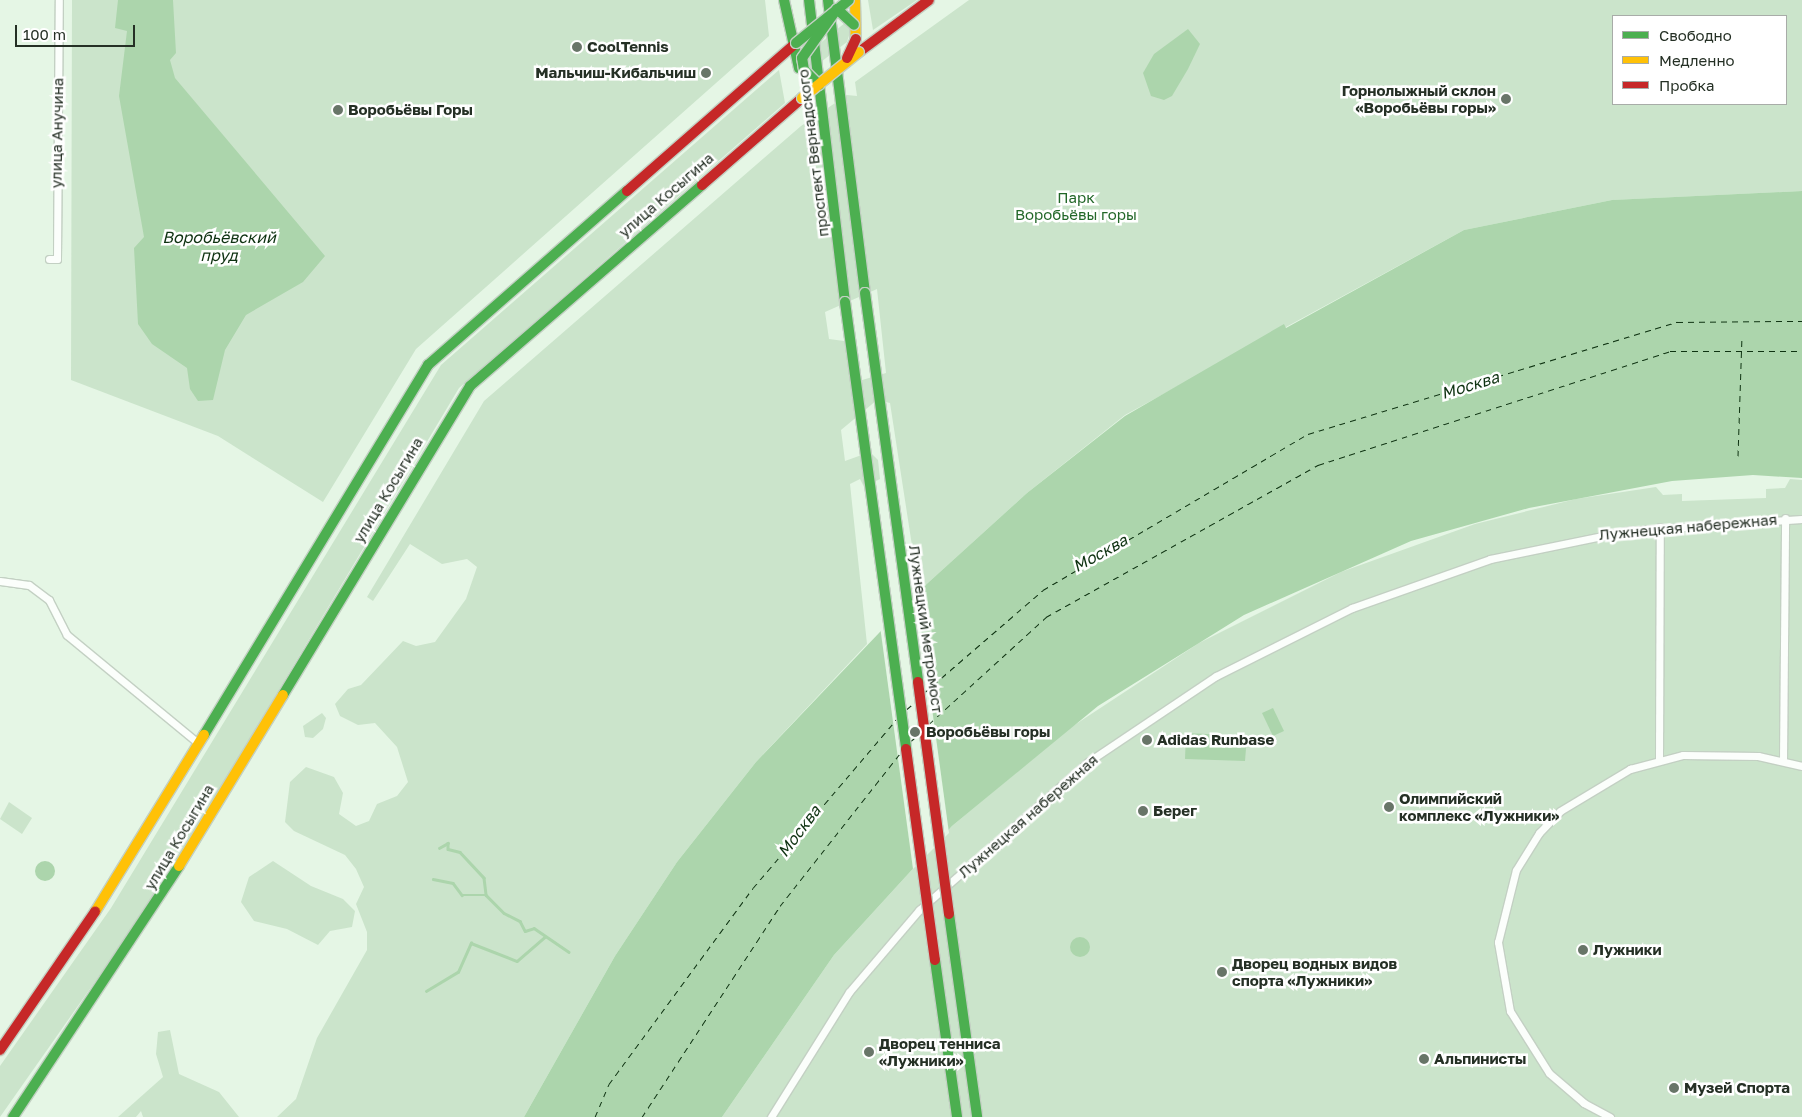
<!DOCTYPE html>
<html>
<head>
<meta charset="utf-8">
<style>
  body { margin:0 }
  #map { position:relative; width:1802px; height:1117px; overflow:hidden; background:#e5f6e5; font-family:"Golos Text",sans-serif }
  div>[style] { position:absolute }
  .green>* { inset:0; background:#cbe4cb }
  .water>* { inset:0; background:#acd5ac }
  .round { border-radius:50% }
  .pier>* { inset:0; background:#e5f6e5 }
  .stream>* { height:2.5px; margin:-1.25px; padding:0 1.25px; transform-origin:1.25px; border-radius:1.25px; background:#acd5ac }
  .ferry>* { height:1px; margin-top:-0.5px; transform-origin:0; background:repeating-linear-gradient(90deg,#0e3211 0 6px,transparent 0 11px) }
  .roads { filter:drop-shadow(1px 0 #c3d0c3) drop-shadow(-1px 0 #c3d0c3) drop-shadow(0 1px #c3d0c3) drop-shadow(0 -1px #c3d0c3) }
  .street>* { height:7px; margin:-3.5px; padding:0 3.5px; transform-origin:3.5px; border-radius:3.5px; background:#fbfefb }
  .fast>* { height:10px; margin:-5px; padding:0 5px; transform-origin:5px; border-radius:5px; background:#4caf50 }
  .slow>* { height:10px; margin:-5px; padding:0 5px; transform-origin:5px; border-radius:5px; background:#ffc107 }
  .jam>* { height:10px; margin:-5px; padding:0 5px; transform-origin:5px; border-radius:5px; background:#c62828 }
  .bridges { filter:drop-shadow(1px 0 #c3d0c3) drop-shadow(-1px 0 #c3d0c3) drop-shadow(0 1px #c3d0c3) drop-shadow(0 -1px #c3d0c3) }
  .fast-bridge>* { height:10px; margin:-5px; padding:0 5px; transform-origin:5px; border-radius:5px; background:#4caf50 }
  .slow-bridge>* { height:10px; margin:-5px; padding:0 5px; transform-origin:5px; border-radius:5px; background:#ffc107 }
  .jam-bridge>* { height:10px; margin:-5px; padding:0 5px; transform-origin:5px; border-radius:5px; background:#c62828 }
  .dots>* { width:14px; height:14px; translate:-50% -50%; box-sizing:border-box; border:2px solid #fff; border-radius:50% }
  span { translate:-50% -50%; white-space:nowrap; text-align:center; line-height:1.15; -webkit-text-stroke:5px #fff; paint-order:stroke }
  .poi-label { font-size:15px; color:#253025; font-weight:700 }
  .left { translate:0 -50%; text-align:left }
  .right { translate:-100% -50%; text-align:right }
  .street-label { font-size:15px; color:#253025 }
  .park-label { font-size:15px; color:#226728 }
  .water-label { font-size:16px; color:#0e3211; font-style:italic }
  .legend { position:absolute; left:1612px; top:15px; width:175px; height:90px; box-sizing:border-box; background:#fff; border:1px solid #a8aca8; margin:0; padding:6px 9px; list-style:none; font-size:15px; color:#253025 }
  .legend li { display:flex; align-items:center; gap:10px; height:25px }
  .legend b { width:25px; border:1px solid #a8aca8 }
  .scale { position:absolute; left:15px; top:25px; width:120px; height:22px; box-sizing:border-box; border:2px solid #253025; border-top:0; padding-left:6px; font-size:15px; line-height:18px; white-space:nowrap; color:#253025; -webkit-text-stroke:4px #fff; paint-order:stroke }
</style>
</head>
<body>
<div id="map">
  <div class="green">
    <div style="clip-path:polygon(72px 0,765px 0,769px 36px,416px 349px,323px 502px,218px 436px,71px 380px)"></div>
    <div style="clip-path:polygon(868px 0,917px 0,873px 30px)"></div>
    <div style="clip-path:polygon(evenodd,969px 0,1802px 0,1802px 191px,1612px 200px,1464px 230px,1125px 415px,1027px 493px,919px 591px,890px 403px,877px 400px,841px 430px,845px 461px,870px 452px,878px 460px,880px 479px,864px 487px,860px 479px,850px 484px,867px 644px,756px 762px,677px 862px,615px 956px,524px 1117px,277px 1117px,296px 1099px,317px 1038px,367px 950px,367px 932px,356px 904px,364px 887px,356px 869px,345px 855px,294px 831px,285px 822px,290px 782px,306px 767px,334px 777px,343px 793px,339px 814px,356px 826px,369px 821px,377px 804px,397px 796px,408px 782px,397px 747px,375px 723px,358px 725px,340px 716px,335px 704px,348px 689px,361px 685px,403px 641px,416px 646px,435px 642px,466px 599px,477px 567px,467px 559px,442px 564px,410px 544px,373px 601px,367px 597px,484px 401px,801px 126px,847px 95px,857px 96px,855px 82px,969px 0,1613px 16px,1786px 16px,1786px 104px,1613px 104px,1613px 16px,969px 0,877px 289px,886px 373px,852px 383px,844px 341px,829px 339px,825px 312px,877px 289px)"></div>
    <div style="clip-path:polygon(846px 22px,851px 29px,847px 42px,809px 71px,807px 54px)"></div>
    <div style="clip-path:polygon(779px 70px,785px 103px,459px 388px,160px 889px,0 1117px,0 1066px,111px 908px,441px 365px)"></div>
    <div style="clip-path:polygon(1790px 479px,1802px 480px,1802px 1117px,722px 1117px,834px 955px,952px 826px,1070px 728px,1199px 643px,1341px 572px,1475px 524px,1576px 499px,1656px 487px,1663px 495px,1682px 494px,1682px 501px,1766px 498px,1766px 489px,1785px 488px)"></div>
    <div style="clip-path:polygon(322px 713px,326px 718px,323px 729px,313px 738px,305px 737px,303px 726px)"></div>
    <div style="clip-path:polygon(9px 802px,32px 818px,22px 834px,0 819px)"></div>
    <div style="clip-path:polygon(273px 861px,311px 886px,343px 899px,355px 911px,352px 927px,330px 931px,318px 945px,287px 929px,254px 921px,241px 902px,249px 877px)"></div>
    <div style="clip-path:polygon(170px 1030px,179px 1074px,219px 1092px,239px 1117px,143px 1117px,141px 1111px,136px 1117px,118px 1117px,163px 1077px,156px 1054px,158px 1032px)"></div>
  </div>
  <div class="water">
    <div style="clip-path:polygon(118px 0,173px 0,176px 53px,170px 60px,175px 78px,325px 256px,303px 282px,246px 315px,225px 350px,213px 400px,198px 401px,190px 389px,187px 368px,152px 344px,138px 324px,134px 248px,144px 237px,119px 96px,127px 31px,115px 28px)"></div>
    <div style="clip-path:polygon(1188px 29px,1200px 44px,1188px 69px,1172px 96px,1164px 100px,1151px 96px,1143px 73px,1154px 54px)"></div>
    <div style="clip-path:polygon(1802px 191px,1802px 478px,1753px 475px,1672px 481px,1529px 508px,1411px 541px,1244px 615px,1098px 706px,952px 826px,834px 955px,722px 1117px,524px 1117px,615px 956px,677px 862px,756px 762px,919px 591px,1027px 493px,1125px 416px,1284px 324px,1286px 328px,1464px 230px,1612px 200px)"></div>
    <div style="clip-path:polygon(1273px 708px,1284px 731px,1273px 736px,1262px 713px)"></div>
    <div style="clip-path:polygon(1186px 733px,1247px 736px,1245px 761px,1185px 759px)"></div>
    <div class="round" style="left:35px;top:861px;width:20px;height:20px"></div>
    <div class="round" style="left:1070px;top:937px;width:20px;height:20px"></div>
  </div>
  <div class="pier">
    <div style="clip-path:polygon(916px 591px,949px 833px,913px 869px,880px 626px)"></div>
  </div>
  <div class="stream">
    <div style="left:439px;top:848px;width:10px;rotate:-29deg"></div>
    <div style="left:448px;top:843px;width:6px;rotate:90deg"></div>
    <div style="left:448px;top:849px;width:12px;rotate:14deg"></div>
    <div style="left:460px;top:852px;width:35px;rotate:47deg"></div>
    <div style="left:484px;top:878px;width:17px;rotate:83deg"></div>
    <div style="left:433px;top:879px;width:20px;rotate:11deg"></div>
    <div style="left:453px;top:883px;width:15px;rotate:53deg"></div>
    <div style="left:462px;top:895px;width:24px"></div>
    <div style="left:486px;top:895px;width:25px;rotate:45deg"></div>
    <div style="left:504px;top:913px;width:18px;rotate:27deg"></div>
    <div style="left:520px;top:921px;width:11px;rotate:63deg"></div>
    <div style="left:525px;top:931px;width:9px;rotate:-18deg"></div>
    <div style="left:534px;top:928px;width:42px;rotate:34.4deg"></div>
    <div style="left:426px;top:991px;width:37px;rotate:-31deg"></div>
    <div style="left:458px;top:972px;width:32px;rotate:-66deg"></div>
    <div style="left:471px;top:943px;width:49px;rotate:21.4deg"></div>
    <div style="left:517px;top:961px;width:37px;rotate:-41deg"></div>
  </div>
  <div class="ferry">
    <div style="left:1738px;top:456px;width:118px;rotate:-88.1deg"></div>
    <div style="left:925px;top:692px;width:156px;rotate:-40.8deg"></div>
    <div style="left:1043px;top:590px;width:308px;rotate:-30.5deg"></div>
    <div style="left:1308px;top:434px;width:386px;rotate:-16.9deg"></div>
    <div style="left:1677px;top:322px;width:125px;rotate:-0.5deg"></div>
    <div style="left:907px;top:709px;width:11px;rotate:-41deg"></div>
    <div style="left:929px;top:724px;width:159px;rotate:-42.4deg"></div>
    <div style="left:1046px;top:617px;width:312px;rotate:-29.2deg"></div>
    <div style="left:1318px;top:465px;width:370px;rotate:-17.9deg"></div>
    <div style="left:1670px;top:351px;width:132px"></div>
    <div style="left:911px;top:741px;width:11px;rotate:-41deg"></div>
    <div style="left:595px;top:1117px;width:36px;rotate:-67deg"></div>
    <div style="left:609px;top:1084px;width:243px;rotate:-53.7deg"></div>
    <div style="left:753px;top:888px;width:222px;rotate:-49.6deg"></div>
    <div style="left:642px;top:1117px;width:252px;rotate:-56.8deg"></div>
    <div style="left:780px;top:906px;width:197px;rotate:-51.8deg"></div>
  </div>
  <div class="roads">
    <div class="street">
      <div style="left:49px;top:259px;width:8px"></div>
      <div style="left:57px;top:259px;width:259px;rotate:-89.6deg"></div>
      <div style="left:0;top:581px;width:29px;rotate:8deg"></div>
      <div style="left:29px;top:585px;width:25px;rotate:37deg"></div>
      <div style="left:49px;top:600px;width:39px;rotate:63deg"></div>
      <div style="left:67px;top:635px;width:170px;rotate:39.5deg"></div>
      <div style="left:1659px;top:760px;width:233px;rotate:-89.8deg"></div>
      <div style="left:1783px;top:760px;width:242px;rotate:-89.5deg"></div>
      <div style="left:771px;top:1117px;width:147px;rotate:-58deg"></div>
      <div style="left:849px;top:992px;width:108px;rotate:-49.5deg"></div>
      <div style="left:919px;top:910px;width:225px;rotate:-41.2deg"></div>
      <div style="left:1088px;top:762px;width:154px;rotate:-33.9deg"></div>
      <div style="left:1216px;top:676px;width:152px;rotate:-26.6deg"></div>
      <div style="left:1352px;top:608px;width:146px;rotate:-19.5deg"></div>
      <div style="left:1490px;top:559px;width:140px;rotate:-11.6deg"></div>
      <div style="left:1627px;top:531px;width:175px;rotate:-3.9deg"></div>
      <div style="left:1610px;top:1117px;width:30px;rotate:-152deg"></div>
      <div style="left:1584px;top:1103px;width:46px;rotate:-139.4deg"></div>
      <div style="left:1549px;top:1073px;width:73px;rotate:-122.2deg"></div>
      <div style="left:1510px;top:1011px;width:70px;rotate:-99.9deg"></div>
      <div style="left:1498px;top:942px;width:74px;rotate:-76deg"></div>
      <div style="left:1516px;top:870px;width:44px;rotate:-58.1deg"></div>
      <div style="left:1539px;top:833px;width:30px;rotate:-46deg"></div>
      <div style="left:1560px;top:811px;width:82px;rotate:-31deg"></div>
      <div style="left:1630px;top:769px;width:55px;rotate:-14.8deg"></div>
      <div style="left:1683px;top:755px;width:75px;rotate:0.8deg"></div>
      <div style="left:1758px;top:756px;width:45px;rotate:12.8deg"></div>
    </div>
    <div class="fast">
      <div style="left:784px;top:0;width:70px;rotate:77.6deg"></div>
      <div style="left:809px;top:0;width:304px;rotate:83.2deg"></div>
      <div style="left:828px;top:0;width:295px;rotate:82.8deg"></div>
      <div style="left:283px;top:695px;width:361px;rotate:-58.8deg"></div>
      <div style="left:470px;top:386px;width:307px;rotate:-40.9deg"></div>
      <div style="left:204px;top:735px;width:433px;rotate:-58.8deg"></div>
      <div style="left:428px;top:365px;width:264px;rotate:-41.2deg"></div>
      <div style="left:13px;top:1117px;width:301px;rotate:-56.5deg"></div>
    </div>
    <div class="slow">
      <div style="left:855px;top:0;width:39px;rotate:89deg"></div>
      <div style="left:179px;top:866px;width:200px;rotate:-58.7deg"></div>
      <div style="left:95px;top:912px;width:208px;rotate:-58.4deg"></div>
    </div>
    <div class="jam">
      <div style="left:859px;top:52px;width:87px;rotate:-36.6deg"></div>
      <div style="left:702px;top:185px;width:133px;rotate:-41deg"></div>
      <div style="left:627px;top:191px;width:225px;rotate:-41.2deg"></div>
      <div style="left:0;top:1050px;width:168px;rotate:-55.5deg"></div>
    </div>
  </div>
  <div class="bridges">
    <div class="fast-bridge">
      <div style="left:837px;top:9px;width:23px;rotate:43deg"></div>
      <div style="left:796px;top:43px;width:68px;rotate:-39.1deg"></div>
      <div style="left:819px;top:85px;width:21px;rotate:-135deg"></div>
      <div style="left:804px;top:70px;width:12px;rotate:-99deg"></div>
      <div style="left:802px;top:58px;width:60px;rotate:-54.5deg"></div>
      <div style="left:865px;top:293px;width:393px;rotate:82.2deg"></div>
      <div style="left:845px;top:302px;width:451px;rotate:82.2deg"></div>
      <div style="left:949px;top:914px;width:205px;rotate:82.1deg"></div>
      <div style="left:935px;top:960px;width:159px;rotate:82deg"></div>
    </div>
    <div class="slow-bridge">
      <div style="left:802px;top:98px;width:73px;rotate:-38.9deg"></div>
    </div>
    <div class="jam-bridge">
      <div style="left:847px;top:58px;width:21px;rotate:-65deg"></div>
      <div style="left:918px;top:682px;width:234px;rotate:82.4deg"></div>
      <div style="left:906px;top:749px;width:213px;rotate:82.2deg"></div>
    </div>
  </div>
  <div class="dots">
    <div style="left:577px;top:47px;background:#687568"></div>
    <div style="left:706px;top:73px;background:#687568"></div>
    <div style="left:1506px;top:99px;background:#687568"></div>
    <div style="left:338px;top:110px;background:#687568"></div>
    <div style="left:915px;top:732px;background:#687568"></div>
    <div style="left:1147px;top:740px;background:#687568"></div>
    <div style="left:1389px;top:807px;background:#687568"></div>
    <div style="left:1143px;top:811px;background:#687568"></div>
    <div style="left:1583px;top:950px;background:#687568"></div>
    <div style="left:1222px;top:972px;background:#687568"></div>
    <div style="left:869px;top:1052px;background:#687568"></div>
    <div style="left:1424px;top:1059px;background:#687568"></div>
    <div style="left:1674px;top:1088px;background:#687568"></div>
  </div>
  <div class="poi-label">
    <span class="left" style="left:587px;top:47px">CoolTennis</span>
    <span class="right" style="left:696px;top:73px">Мальчиш-Кибальчиш</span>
    <span class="right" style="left:1496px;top:99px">Горнолыжный склон<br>«Воробьёвы горы»</span>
    <span class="left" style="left:348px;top:110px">Воробьёвы Горы</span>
    <span class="left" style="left:926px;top:732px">Воробьёвы горы</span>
    <span class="left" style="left:1157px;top:740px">Adidas Runbase</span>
    <span class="left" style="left:1399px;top:807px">Олимпийский<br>комплекс «Лужники»</span>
    <span class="left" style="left:1153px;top:811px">Берег</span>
    <span class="left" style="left:1593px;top:950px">Лужники</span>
    <span class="left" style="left:1232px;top:972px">Дворец водных видов<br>спорта «Лужники»</span>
    <span class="left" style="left:879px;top:1052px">Дворец тенниса<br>«Лужники»</span>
    <span class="left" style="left:1434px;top:1059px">Альпинисты</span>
    <span class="left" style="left:1684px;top:1088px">Музей Спорта</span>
  </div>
  <div class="street-label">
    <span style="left:57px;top:133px;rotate:-89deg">улица Анучина</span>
    <span style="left:813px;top:153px;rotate:-97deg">проспект Вернадского</span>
    <span style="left:666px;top:195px;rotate:-41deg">улица Косыгина</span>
    <span style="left:388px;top:490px;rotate:-59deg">улица Косыгина</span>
    <span style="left:1688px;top:527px;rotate:-5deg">Лужнецкая набережная</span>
    <span style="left:926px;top:629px;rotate:82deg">Лужнецкий метромост</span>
    <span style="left:1028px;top:816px;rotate:-41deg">Лужнецкая набережная</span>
    <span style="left:179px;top:837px;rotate:-59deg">улица Косыгина</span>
  </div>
  <div class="park-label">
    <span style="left:1076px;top:206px">Парк<br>Воробьёвы горы</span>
  </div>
  <div class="water-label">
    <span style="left:219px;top:246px">Воробьёвский<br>пруд</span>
    <span style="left:1470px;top:385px;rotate:-17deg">Москва</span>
    <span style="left:1100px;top:553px;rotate:-29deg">Москва</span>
    <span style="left:799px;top:831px;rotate:-53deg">Москва</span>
  </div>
  <ul class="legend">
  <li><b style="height:6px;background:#4caf50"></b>Свободно</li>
  <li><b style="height:6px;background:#ffc107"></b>Медленно</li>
  <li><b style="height:6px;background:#c62828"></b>Пробка</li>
  </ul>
  <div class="scale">100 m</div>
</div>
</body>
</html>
